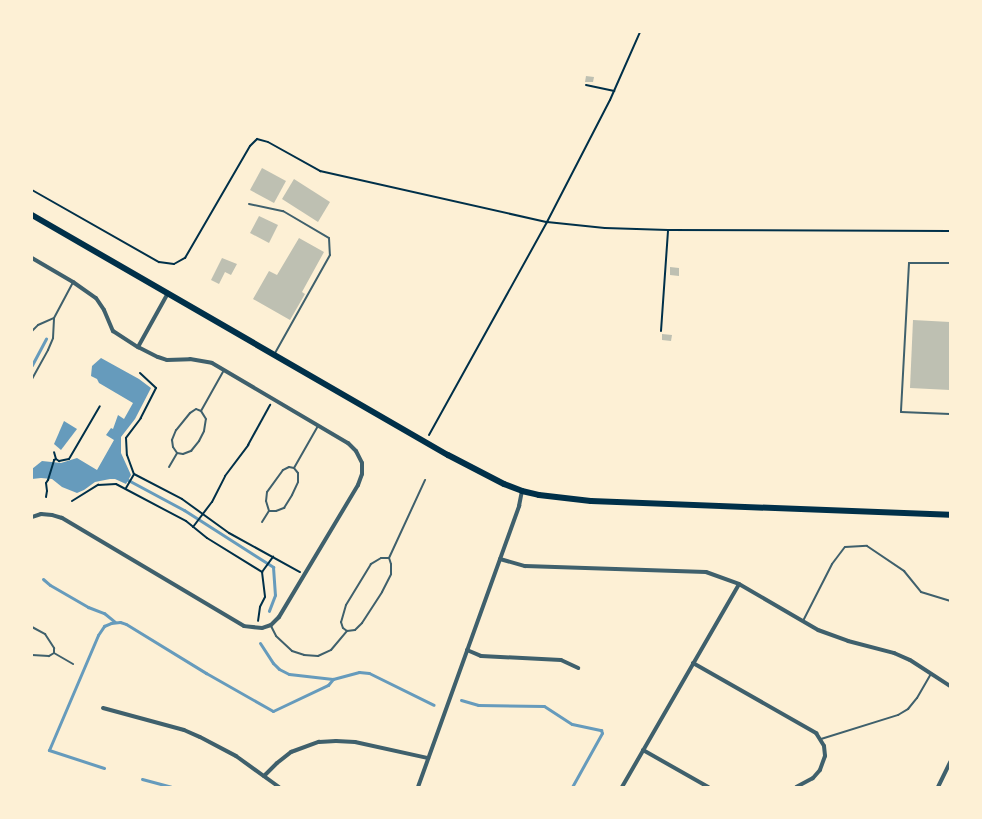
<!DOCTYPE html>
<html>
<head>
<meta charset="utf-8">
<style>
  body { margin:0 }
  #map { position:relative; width:982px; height:819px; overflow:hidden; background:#fdf0d5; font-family:"Work Sans",sans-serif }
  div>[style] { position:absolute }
  .water>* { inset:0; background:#669bbc }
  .stream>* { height:3px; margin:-1.5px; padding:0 1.5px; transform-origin:1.5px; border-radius:1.5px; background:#669bbc }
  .building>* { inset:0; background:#bec0b2 }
  .path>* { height:2px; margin:-1px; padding:0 1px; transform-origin:1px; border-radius:1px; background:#003049 }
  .service>* { height:2px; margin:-1px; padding:0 1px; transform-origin:1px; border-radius:1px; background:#3f606c }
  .minor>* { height:4px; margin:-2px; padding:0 2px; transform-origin:2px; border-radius:2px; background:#3f606c }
  .secondary>* { height:6px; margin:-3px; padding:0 3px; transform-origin:3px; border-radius:3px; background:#003049 }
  span { translate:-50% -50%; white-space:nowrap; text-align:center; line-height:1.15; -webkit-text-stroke:4px #fdf0d5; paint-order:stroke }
  .frame { position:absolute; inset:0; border:33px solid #fdf0d5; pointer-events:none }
</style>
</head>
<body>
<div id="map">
  <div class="water">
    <div style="clip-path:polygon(101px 358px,139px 379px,151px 388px,135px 419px,121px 437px,121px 453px,131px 475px,126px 484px,115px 479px,110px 479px,95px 482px,84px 490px,77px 493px,62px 487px,52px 479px,41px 478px,32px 479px,32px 469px,42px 461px,61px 463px,77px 458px,97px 470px,114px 440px,106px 435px,111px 428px,113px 429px,118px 415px,124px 419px,133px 403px,99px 383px,97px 379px,91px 376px,92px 366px)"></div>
    <div style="clip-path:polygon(64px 421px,77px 429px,61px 450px,54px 444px)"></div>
  </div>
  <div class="stream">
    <div style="left:32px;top:365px;width:30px;rotate:-62deg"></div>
    <div style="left:128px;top:480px;width:64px;rotate:28.2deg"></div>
    <div style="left:184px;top:510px;width:106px;rotate:32.6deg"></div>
    <div style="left:273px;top:567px;width:28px;rotate:86deg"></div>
    <div style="left:275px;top:595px;width:17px;rotate:111deg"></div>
    <div style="left:43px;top:579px;width:9px;rotate:41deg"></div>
    <div style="left:50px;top:585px;width:44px;rotate:30.1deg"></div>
    <div style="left:88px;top:607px;width:17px;rotate:21deg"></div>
    <div style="left:104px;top:613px;width:14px;rotate:39deg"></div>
    <div style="left:260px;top:643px;width:24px;rotate:57deg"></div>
    <div style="left:273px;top:663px;width:8px;rotate:45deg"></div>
    <div style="left:279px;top:669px;width:11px;rotate:27deg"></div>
    <div style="left:289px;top:674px;width:44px;rotate:6.5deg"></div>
    <div style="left:333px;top:679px;width:27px;rotate:-15deg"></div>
    <div style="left:359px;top:672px;width:10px;rotate:6deg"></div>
    <div style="left:369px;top:673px;width:72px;rotate:26.2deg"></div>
    <div style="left:461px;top:700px;width:18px;rotate:16deg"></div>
    <div style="left:478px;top:705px;width:66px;rotate:0.9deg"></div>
    <div style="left:544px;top:706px;width:33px;rotate:33deg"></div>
    <div style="left:572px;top:724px;width:30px;rotate:12deg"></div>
    <div style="left:601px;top:730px;width:3px;rotate:72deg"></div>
    <div style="left:602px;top:733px;width:62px;rotate:119.1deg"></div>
    <div style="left:104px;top:768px;width:58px;rotate:-161.9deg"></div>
    <div style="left:49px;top:750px;width:125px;rotate:-66.9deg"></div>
    <div style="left:98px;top:635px;width:11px;rotate:-56deg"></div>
    <div style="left:104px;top:626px;width:8px;rotate:-23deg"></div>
    <div style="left:111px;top:623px;width:9px;rotate:-6deg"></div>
    <div style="left:120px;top:622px;width:6px;rotate:18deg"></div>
    <div style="left:126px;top:624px;width:94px;rotate:31.5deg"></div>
    <div style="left:206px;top:673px;width:77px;rotate:29.6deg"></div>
    <div style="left:273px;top:711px;width:61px;rotate:-25.3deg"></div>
    <div style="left:328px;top:685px;width:8px;rotate:-50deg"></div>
    <div style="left:142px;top:779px;width:30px;rotate:15deg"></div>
  </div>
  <div class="building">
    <div style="clip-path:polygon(586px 76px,594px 77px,593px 82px,585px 82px)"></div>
    <div style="clip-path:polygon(262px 168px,286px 181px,274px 203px,250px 190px)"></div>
    <div style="clip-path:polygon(294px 179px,330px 202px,318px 222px,282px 199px)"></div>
    <div style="clip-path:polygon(259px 216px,278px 225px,269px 243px,250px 233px)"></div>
    <div style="clip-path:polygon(299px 238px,324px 252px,302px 292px,305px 294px,290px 320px,253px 299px,269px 271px,277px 275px)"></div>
    <div style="clip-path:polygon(222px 258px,237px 264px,231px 275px,225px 272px,219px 284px,211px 280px)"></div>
    <div style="clip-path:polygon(670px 267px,679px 268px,679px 276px,670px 275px)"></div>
    <div style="clip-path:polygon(913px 320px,950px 322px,950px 390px,910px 388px)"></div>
    <div style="clip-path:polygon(662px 334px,672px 335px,671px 341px,662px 340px)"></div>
  </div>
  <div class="path">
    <div style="left:586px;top:85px;width:29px;rotate:12deg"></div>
    <div style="left:32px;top:190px;width:146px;rotate:29.6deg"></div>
    <div style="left:159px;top:262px;width:15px;rotate:8deg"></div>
    <div style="left:174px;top:264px;width:13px;rotate:-29deg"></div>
    <div style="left:185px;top:258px;width:129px;rotate:-59.9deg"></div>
    <div style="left:250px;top:146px;width:10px;rotate:-45deg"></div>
    <div style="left:257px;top:139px;width:11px;rotate:15deg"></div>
    <div style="left:268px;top:142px;width:60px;rotate:29.1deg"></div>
    <div style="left:320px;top:171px;width:233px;rotate:12.7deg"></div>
    <div style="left:547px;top:222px;width:137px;rotate:-62.7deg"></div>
    <div style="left:610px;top:100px;width:74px;rotate:-66.2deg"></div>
    <div style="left:661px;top:331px;width:101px;rotate:-86deg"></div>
    <div style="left:140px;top:373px;width:22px;rotate:43deg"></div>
    <div style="left:156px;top:388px;width:34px;rotate:117deg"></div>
    <div style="left:141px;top:418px;width:25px;rotate:127deg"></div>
    <div style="left:126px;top:438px;width:17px;rotate:87deg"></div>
    <div style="left:127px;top:455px;width:20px;rotate:70deg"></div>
    <div style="left:134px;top:474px;width:54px;rotate:27.5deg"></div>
    <div style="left:182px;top:499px;width:58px;rotate:35.9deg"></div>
    <div style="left:229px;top:533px;width:81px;rotate:28.8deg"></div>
    <div style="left:429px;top:435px;width:244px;rotate:-61deg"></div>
    <div style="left:547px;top:222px;width:58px;rotate:5.9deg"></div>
    <div style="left:605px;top:228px;width:63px;rotate:1.8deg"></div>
    <div style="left:668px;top:230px;width:282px;rotate:0.2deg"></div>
    <div style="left:56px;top:459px;width:4px;rotate:34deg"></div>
    <div style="left:59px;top:461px;width:10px;rotate:-11deg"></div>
    <div style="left:69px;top:459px;width:61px;rotate:-59.7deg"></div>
    <div style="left:126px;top:488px;width:16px;rotate:-60deg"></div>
    <div style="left:46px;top:497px;width:6px;rotate:-81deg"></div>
    <div style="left:47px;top:491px;width:8px;rotate:-97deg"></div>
    <div style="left:46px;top:483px;width:4px;rotate:-56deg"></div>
    <div style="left:48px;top:480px;width:21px;rotate:-73deg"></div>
    <div style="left:54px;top:460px;width:2px;rotate:-27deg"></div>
    <div style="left:56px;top:459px;width:7px;rotate:-106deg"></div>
    <div style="left:72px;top:501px;width:31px;rotate:-32deg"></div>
    <div style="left:98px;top:485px;width:18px;rotate:-3deg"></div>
    <div style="left:116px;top:484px;width:79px;rotate:27.9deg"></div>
    <div style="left:186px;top:521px;width:27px;rotate:39deg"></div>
    <div style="left:207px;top:538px;width:65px;rotate:31.7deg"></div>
    <div style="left:262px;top:572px;width:25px;rotate:83deg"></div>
    <div style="left:265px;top:597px;width:11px;rotate:117deg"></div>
    <div style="left:260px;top:607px;width:14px;rotate:98deg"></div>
    <div style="left:193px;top:527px;width:31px;rotate:-53deg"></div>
    <div style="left:212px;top:502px;width:29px;rotate:-63deg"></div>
    <div style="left:225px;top:476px;width:39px;rotate:-53deg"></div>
    <div style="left:248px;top:445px;width:46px;rotate:-61.2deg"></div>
    <div style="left:262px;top:572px;width:19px;rotate:-54deg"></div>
  </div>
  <div class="service">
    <div style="left:249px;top:204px;width:35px;rotate:12deg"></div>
    <div style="left:283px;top:211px;width:53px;rotate:30.4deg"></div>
    <div style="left:329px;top:238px;width:17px;rotate:87deg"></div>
    <div style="left:330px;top:255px;width:112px;rotate:119.3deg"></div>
    <div style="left:950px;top:263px;width:41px;rotate:180deg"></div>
    <div style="left:909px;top:263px;width:149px;rotate:93.1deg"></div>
    <div style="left:901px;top:412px;width:49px;rotate:2.3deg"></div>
    <div style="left:32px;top:331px;width:8px;rotate:-45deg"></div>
    <div style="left:38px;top:325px;width:17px;rotate:-24deg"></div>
    <div style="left:32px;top:379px;width:33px;rotate:-61deg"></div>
    <div style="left:48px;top:350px;width:13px;rotate:-67deg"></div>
    <div style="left:53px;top:338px;width:20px;rotate:-87deg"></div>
    <div style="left:54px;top:318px;width:40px;rotate:-62deg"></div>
    <div style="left:201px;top:411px;width:5px;rotate:-158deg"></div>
    <div style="left:196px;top:409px;width:7px;rotate:146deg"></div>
    <div style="left:190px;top:413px;width:22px;rotate:129deg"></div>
    <div style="left:176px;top:430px;width:11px;rotate:112deg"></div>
    <div style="left:172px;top:440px;width:7px;rotate:82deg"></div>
    <div style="left:173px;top:447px;width:7px;rotate:56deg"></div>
    <div style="left:177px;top:453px;width:6px;rotate:9deg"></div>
    <div style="left:183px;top:454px;width:9px;rotate:-21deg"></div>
    <div style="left:191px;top:451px;width:13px;rotate:-51deg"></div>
    <div style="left:199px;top:441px;width:11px;rotate:-63deg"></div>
    <div style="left:204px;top:431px;width:12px;rotate:-81deg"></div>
    <div style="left:206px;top:419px;width:9px;rotate:-122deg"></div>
    <div style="left:201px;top:411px;width:47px;rotate:-60.7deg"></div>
    <div style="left:169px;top:467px;width:16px;rotate:-60deg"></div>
    <div style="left:294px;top:468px;width:5px;rotate:-169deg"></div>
    <div style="left:289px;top:467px;width:7px;rotate:153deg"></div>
    <div style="left:283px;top:470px;width:27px;rotate:126deg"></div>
    <div style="left:267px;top:492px;width:9px;rotate:96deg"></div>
    <div style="left:266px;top:501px;width:10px;rotate:73deg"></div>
    <div style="left:269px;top:511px;width:7px"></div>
    <div style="left:276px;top:511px;width:9px;rotate:-21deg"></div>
    <div style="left:284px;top:508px;width:15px;rotate:-58deg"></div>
    <div style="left:292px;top:495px;width:14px;rotate:-65deg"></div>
    <div style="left:298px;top:482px;width:9px;rotate:-90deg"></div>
    <div style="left:298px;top:473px;width:6px;rotate:-129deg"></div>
    <div style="left:294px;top:468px;width:48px;rotate:-60.3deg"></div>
    <div style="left:262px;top:522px;width:13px;rotate:-58deg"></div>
    <div style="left:389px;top:558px;width:8px;rotate:180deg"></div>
    <div style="left:381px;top:558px;width:12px;rotate:149deg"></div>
    <div style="left:371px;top:564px;width:48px;rotate:121.4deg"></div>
    <div style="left:346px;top:605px;width:18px;rotate:106deg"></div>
    <div style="left:341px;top:622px;width:6px;rotate:72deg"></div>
    <div style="left:343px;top:628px;width:5px;rotate:37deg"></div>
    <div style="left:347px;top:631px;width:8px;rotate:-7deg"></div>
    <div style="left:355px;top:630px;width:10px;rotate:-45deg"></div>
    <div style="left:362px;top:623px;width:37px;rotate:-57deg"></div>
    <div style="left:382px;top:592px;width:20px;rotate:-63deg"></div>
    <div style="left:391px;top:574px;width:10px;rotate:-90deg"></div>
    <div style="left:391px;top:564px;width:6px;rotate:-108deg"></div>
    <div style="left:389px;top:558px;width:86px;rotate:-65.2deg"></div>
    <div style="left:803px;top:621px;width:64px;rotate:-63deg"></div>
    <div style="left:832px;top:564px;width:21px;rotate:-53deg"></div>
    <div style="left:845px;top:547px;width:22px;rotate:-3deg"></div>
    <div style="left:867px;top:546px;width:45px;rotate:34deg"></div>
    <div style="left:904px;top:571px;width:27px;rotate:51deg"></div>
    <div style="left:921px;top:592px;width:30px;rotate:17deg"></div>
    <div style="left:271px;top:626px;width:11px;rotate:63deg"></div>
    <div style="left:276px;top:636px;width:22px;rotate:43deg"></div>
    <div style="left:292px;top:651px;width:13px;rotate:18deg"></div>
    <div style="left:304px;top:655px;width:14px;rotate:4deg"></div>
    <div style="left:318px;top:656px;width:14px;rotate:-25deg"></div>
    <div style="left:331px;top:650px;width:25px;rotate:-50deg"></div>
    <div style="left:32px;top:627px;width:15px;rotate:28deg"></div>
    <div style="left:45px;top:634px;width:17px;rotate:57deg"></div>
    <div style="left:54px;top:648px;width:5px;rotate:90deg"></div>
    <div style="left:54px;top:653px;width:6px;rotate:149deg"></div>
    <div style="left:49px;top:656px;width:17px;rotate:-177deg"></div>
    <div style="left:54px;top:653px;width:22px;rotate:30deg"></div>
    <div style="left:821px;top:739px;width:81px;rotate:-17.3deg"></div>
    <div style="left:898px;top:715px;width:12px;rotate:-31deg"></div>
    <div style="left:908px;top:709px;width:14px;rotate:-51deg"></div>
    <div style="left:917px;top:698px;width:28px;rotate:-60deg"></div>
  </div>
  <div class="minor">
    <div style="left:32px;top:258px;width:48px;rotate:30.3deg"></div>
    <div style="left:73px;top:282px;width:28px;rotate:35deg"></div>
    <div style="left:96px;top:298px;width:14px;rotate:56deg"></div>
    <div style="left:104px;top:310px;width:23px;rotate:67deg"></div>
    <div style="left:113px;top:331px;width:30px;rotate:33deg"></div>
    <div style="left:138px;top:347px;width:22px;rotate:27deg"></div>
    <div style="left:158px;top:357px;width:9px;rotate:18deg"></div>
    <div style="left:167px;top:360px;width:23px;rotate:-2deg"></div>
    <div style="left:190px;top:359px;width:22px;rotate:10deg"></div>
    <div style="left:212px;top:363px;width:158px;rotate:30.5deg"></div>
    <div style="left:348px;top:443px;width:11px;rotate:45deg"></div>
    <div style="left:356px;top:451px;width:13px;rotate:63deg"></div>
    <div style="left:362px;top:463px;width:11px;rotate:90deg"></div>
    <div style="left:362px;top:474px;width:12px;rotate:110deg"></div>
    <div style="left:358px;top:485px;width:154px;rotate:120.9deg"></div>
    <div style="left:279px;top:617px;width:11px;rotate:135deg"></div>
    <div style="left:271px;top:625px;width:9px;rotate:162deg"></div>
    <div style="left:262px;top:628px;width:18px;rotate:-174deg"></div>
    <div style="left:244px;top:626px;width:212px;rotate:-149.3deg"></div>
    <div style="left:62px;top:518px;width:10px;rotate:-163deg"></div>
    <div style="left:52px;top:515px;width:11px;rotate:-175deg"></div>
    <div style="left:41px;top:514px;width:9px;rotate:162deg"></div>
    <div style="left:138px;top:347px;width:62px;rotate:-60.9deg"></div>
    <div style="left:500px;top:559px;width:26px;rotate:16deg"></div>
    <div style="left:525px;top:566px;width:181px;rotate:1.9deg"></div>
    <div style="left:706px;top:572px;width:35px;rotate:20deg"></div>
    <div style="left:467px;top:650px;width:15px;rotate:23deg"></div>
    <div style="left:481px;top:656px;width:80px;rotate:2.9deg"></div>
    <div style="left:561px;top:660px;width:19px;rotate:25deg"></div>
    <div style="left:693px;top:663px;width:142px;rotate:29.6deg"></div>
    <div style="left:816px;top:733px;width:15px;rotate:58deg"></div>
    <div style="left:824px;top:746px;width:10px;rotate:84deg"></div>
    <div style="left:825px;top:756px;width:15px;rotate:110deg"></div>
    <div style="left:820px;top:770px;width:11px;rotate:131deg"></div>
    <div style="left:813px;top:778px;width:19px;rotate:152deg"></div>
    <div style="left:103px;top:708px;width:84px;rotate:15.2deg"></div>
    <div style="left:184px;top:730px;width:17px;rotate:24deg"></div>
    <div style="left:200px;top:737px;width:41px;rotate:27.8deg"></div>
    <div style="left:236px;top:756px;width:53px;rotate:35.8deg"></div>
    <div style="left:643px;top:750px;width:75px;rotate:29.6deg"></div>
    <div style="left:264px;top:776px;width:18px;rotate:-45deg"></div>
    <div style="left:277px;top:763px;width:18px;rotate:-38deg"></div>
    <div style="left:291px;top:752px;width:30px;rotate:-20deg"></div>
    <div style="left:319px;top:742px;width:17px;rotate:-3deg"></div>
    <div style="left:336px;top:741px;width:19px;rotate:3deg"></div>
    <div style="left:355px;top:742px;width:75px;rotate:12.4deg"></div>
    <div style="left:418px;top:787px;width:299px;rotate:-70.2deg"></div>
    <div style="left:519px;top:506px;width:15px;rotate:-79deg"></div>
    <div style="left:622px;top:787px;width:234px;rotate:-60deg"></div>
    <div style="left:739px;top:584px;width:91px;rotate:30.2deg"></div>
    <div style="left:818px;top:630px;width:32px;rotate:20deg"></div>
    <div style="left:848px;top:641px;width:48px;rotate:14.6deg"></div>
    <div style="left:894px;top:653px;width:17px;rotate:24deg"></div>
    <div style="left:910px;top:660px;width:48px;rotate:33deg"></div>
    <div style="left:938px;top:787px;width:28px;rotate:-64deg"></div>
  </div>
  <div class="secondary">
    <div style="left:32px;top:215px;width:480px;rotate:30deg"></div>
    <div style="left:448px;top:455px;width:63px;rotate:27.4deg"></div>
    <div style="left:504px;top:484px;width:19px;rotate:21deg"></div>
    <div style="left:522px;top:491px;width:17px;rotate:13deg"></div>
    <div style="left:539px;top:495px;width:52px;rotate:6.6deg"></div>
    <div style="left:591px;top:501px;width:359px;rotate:2.2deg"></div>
  </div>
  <div class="frame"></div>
</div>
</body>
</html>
